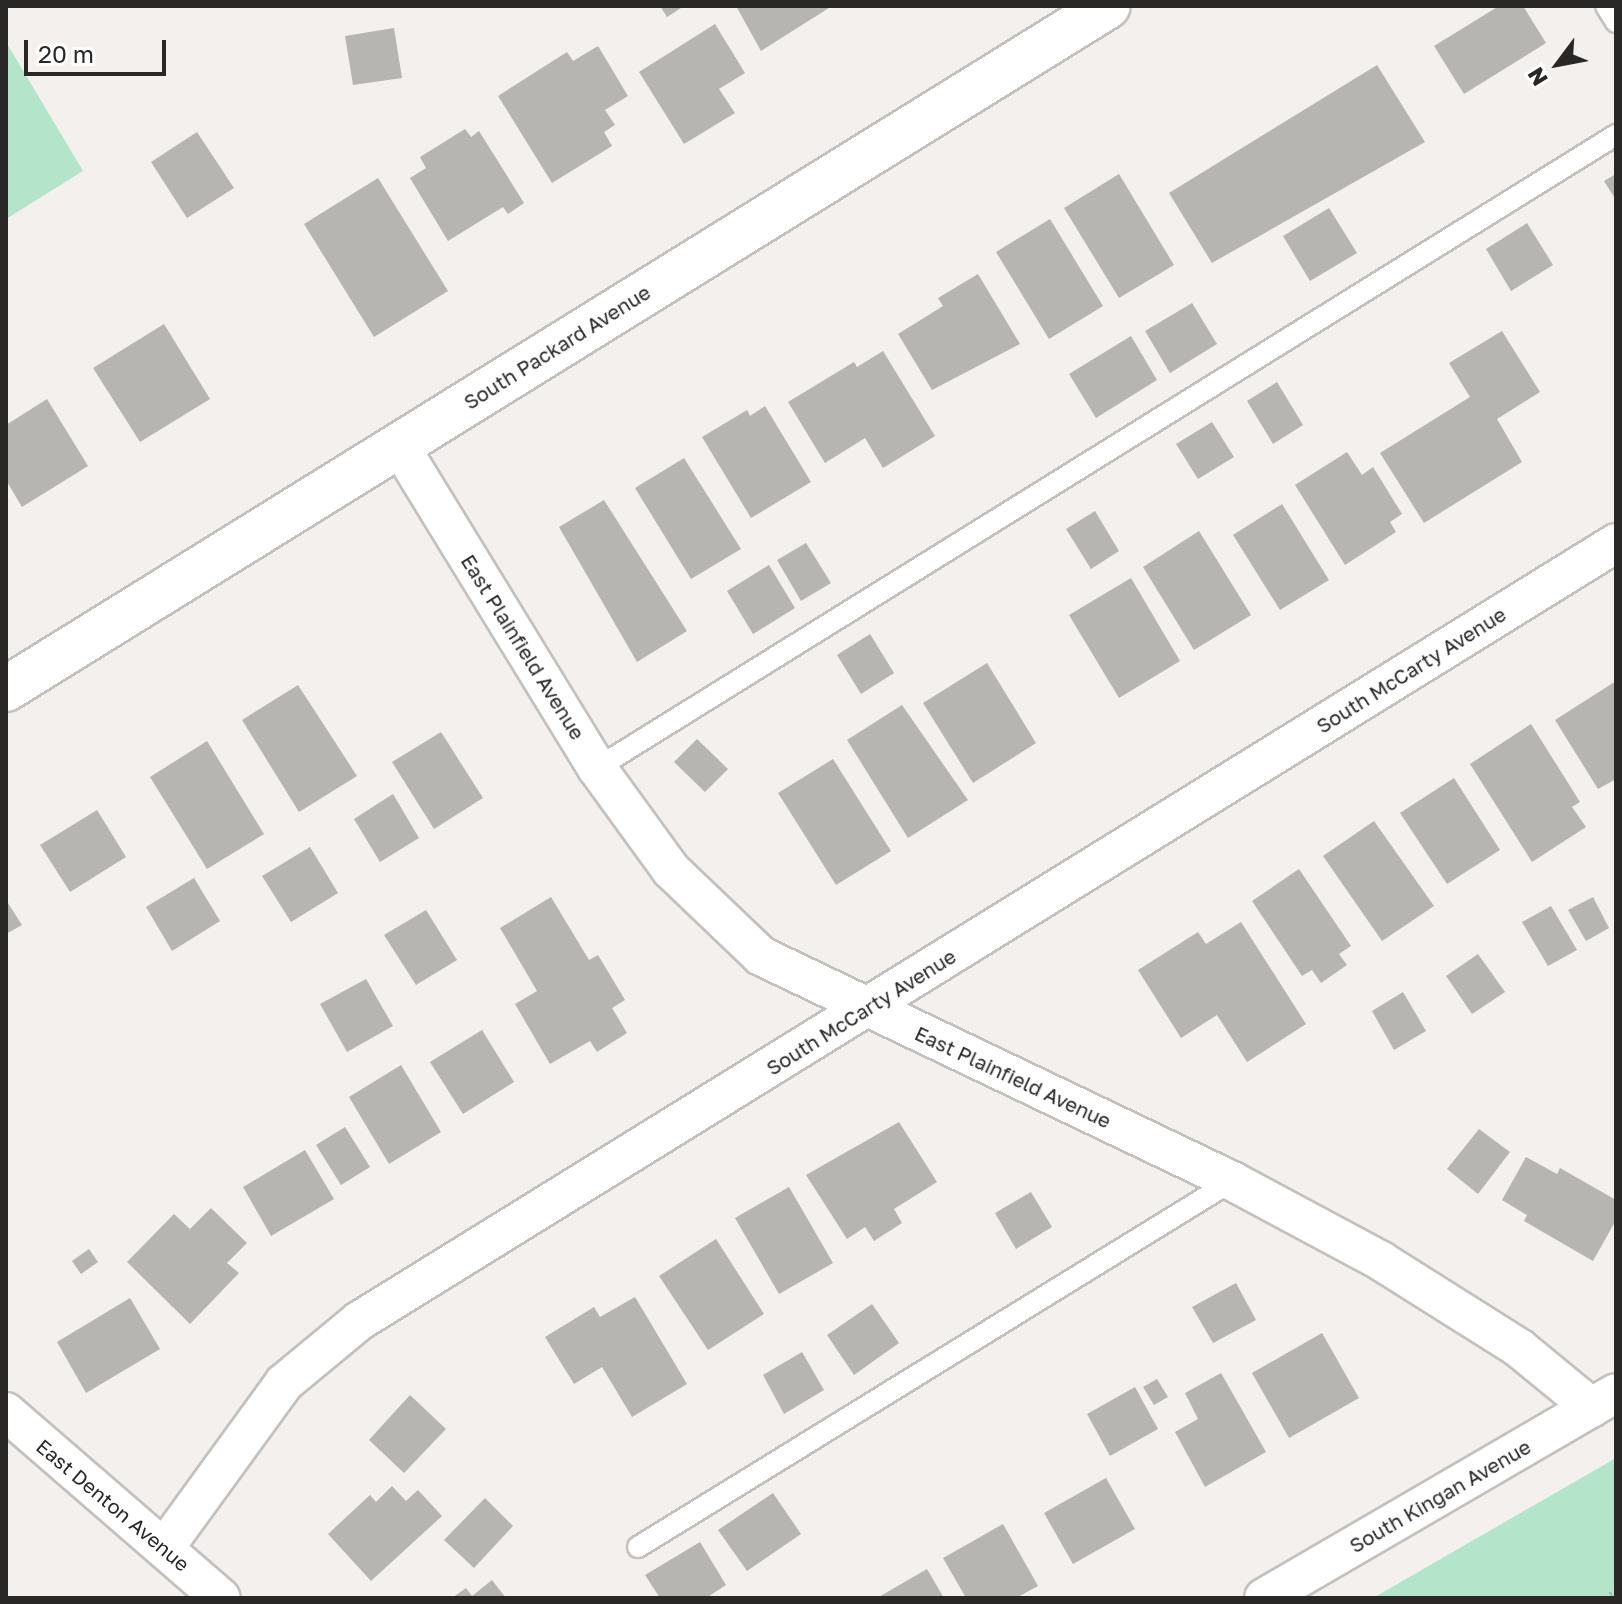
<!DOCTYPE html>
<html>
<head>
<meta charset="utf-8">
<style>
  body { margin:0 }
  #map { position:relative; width:1622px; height:1604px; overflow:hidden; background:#f3f0ed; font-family:"Golos Text",sans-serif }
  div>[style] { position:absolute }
  .green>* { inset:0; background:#b4e4ca }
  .building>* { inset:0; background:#b7b5b2 }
  .path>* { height:5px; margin-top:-2.5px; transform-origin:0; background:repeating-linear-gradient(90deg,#b3b1af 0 2px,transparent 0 8px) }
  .roads { filter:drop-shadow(2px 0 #c3c1be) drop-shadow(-2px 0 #c3c1be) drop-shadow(0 2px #c3c1be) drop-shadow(0 -2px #c3c1be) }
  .service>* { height:20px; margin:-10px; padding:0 10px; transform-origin:10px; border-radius:10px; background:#fff }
  .minor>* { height:38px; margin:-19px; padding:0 19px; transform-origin:19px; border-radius:19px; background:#fff }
  .tertiary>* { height:44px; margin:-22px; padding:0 22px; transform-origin:22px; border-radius:22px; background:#fff }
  span { translate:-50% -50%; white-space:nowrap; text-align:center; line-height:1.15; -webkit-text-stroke:6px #fff; paint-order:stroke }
  .street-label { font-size:20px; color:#292827 }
  .frame { position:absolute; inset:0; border:8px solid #292827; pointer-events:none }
  .north { position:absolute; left:1518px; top:24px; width:80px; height:80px; -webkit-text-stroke:6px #fff; paint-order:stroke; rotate:238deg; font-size:22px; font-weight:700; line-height:32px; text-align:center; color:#292827 }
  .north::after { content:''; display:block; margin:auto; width:28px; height:36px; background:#292827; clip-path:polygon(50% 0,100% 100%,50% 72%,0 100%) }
  .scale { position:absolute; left:24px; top:40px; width:142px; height:36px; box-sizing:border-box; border:4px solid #292827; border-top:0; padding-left:10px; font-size:24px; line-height:28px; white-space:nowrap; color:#292827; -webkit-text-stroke:6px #fff; paint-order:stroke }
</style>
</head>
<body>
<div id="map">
  <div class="green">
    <div style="clip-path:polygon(6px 42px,83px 171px,6px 219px)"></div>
    <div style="clip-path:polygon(1616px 1458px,1616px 1598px,1373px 1598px)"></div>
  </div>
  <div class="building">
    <div style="clip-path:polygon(660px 6px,684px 6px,667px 17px)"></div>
    <div style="clip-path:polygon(736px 6px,832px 6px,761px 51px)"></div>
    <div style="clip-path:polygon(1499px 6px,1523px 6px,1546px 43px,1464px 94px,1434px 46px)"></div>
    <div style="clip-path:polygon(715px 24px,745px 73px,719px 89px,735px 113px,684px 144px,639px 72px)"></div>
    <div style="clip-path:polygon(394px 28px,402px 78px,353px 85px,345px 36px)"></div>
    <div style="clip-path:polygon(598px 46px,628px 96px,605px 110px,615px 125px,604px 132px,612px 146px,552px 183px,498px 96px,567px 52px,573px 61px)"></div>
    <div style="clip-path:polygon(1377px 65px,1425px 142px,1212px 263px,1169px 193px)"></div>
    <div style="clip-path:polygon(465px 129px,471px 137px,479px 131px,524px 203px,508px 214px,503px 207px,448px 241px,410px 178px,426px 168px,420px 157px)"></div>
    <div style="clip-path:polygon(197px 132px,234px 188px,187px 218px,151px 162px)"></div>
    <div style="clip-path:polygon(1119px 174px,1174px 265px,1119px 298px,1064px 208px)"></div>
    <div style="clip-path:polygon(1616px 174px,1616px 200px,1604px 181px)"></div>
    <div style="clip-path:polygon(378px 178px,448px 291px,374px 337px,304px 224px)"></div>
    <div style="clip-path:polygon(1329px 208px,1357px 253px,1310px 281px,1283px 236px)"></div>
    <div style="clip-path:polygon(1050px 219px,1103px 306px,1049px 339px,996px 252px)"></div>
    <div style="clip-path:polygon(1527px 223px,1553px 265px,1511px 291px,1486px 249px)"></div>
    <div style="clip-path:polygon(978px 274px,1020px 344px,932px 390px,898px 334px,943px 306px,938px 298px)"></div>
    <div style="clip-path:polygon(1192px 303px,1217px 344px,1170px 373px,1145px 331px)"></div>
    <div style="clip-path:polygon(164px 324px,210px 399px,140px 442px,93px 368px)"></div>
    <div style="clip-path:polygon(1502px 331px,1540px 392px,1497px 419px,1522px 462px,1424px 523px,1380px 453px,1470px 397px,1449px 363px)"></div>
    <div style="clip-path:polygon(1131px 336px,1157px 380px,1096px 418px,1069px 374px)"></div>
    <div style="clip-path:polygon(883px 351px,935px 436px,883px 468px,865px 438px,825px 463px,788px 402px,854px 362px,857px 367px)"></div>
    <div style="clip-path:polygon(1277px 382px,1303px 425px,1273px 444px,1247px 401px)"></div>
    <div style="clip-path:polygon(47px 399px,88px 466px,22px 507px,6px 480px,6px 425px)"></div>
    <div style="clip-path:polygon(765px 406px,811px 482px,751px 518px,702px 437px,747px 410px,750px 416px)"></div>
    <div style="clip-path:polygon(1212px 422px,1234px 457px,1198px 479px,1176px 444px)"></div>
    <div style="clip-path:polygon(1347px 452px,1362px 475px,1373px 467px,1402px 514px,1390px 522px,1396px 532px,1345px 565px,1295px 485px)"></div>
    <div style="clip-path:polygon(684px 458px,741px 549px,691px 579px,635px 488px)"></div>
    <div style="clip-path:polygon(604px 500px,687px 631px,637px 662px,559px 527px)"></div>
    <div style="clip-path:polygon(1282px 504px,1329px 580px,1280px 610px,1233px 535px)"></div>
    <div style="clip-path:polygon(1095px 511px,1119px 551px,1091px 569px,1066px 529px)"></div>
    <div style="clip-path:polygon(1199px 531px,1251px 615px,1194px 650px,1143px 567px)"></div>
    <div style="clip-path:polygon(806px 543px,831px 583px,801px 601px,777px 560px)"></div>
    <div style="clip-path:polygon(769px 565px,795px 608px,753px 634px,727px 591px)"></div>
    <div style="clip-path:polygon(1131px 578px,1180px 661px,1119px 698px,1069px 615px)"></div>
    <div style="clip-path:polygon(870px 634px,894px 673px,861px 694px,837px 655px)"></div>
    <div style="clip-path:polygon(987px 663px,1036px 743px,973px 783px,923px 703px)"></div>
    <div style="clip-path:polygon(1616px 681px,1616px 779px,1598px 789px,1555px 720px)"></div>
    <div style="clip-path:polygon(298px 685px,357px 776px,299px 812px,242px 720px)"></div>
    <div style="clip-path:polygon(902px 705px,968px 800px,908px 838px,847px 740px)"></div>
    <div style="clip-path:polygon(1531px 724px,1580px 802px,1572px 807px,1586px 827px,1532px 862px,1470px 764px)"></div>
    <div style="clip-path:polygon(441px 732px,483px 798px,434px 829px,392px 762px)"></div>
    <div style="clip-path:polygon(697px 739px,728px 769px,705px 792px,674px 762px)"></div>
    <div style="clip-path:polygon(207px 741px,264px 834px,207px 869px,150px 777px)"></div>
    <div style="clip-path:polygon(833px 759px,891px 851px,836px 885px,778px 793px)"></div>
    <div style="clip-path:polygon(1454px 778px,1500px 850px,1447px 884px,1400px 813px)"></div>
    <div style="clip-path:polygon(393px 794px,419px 838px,380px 862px,354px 819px)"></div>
    <div style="clip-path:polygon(97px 810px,126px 857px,70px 892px,40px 845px)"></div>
    <div style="clip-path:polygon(1374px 821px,1434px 906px,1382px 941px,1323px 856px)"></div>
    <div style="clip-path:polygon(310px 847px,338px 893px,291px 922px,262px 876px)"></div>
    <div style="clip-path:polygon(1299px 869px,1351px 946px,1339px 954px,1347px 965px,1321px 983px,1312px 970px,1302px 976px,1252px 901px)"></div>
    <div style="clip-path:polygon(194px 878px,220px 921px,172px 951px,146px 907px)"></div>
    <div style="clip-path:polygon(551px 897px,589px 960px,598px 955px,625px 1000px,612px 1008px,627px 1033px,597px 1052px,590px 1041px,550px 1064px,515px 1004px,537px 991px,500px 928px)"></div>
    <div style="clip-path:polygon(1593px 897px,1609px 928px,1586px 941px,1568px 910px)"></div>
    <div style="clip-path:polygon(6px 900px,22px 925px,6px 934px)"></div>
    <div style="clip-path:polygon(1551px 906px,1577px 950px,1548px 966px,1522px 922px)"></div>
    <div style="clip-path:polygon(426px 910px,457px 960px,416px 985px,384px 935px)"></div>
    <div style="clip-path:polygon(1241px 922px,1306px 1024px,1247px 1062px,1217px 1015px,1181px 1038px,1138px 970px,1198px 932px,1206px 944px)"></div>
    <div style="clip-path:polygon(1478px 954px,1505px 992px,1472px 1014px,1446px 976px)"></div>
    <div style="clip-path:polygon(366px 979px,393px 1026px,347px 1052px,320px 1004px)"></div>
    <div style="clip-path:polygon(1403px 992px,1426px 1031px,1394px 1050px,1372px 1011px)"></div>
    <div style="clip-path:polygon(482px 1030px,514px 1082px,463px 1114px,430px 1062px)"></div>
    <div style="clip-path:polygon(401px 1065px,441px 1132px,389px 1164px,349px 1097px)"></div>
    <div style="clip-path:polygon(899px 1122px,937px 1182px,894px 1209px,902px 1223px,874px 1241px,865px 1227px,847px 1239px,806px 1175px)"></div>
    <div style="clip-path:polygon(345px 1127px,370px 1167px,341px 1185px,316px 1145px)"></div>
    <div style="clip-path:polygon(1479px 1129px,1510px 1152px,1478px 1194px,1447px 1169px)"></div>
    <div style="clip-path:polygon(305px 1150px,334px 1199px,271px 1236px,243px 1187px)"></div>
    <div style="clip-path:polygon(1526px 1157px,1557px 1174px,1560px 1168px,1616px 1200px,1616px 1220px,1593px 1261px,1524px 1221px,1527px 1215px,1502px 1200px)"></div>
    <div style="clip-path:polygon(789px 1187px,833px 1263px,779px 1294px,735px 1218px)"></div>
    <div style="clip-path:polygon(1031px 1192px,1052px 1227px,1016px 1249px,995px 1213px)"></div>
    <div style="clip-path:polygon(211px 1208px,247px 1243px,227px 1263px,239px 1273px,190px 1324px,127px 1262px,174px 1214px,190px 1229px)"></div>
    <div style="clip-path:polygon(716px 1239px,764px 1314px,708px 1350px,659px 1276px)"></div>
    <div style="clip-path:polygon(89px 1249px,98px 1262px,81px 1274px,72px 1261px)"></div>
    <div style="clip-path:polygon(1236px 1283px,1256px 1320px,1213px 1343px,1192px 1307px)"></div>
    <div style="clip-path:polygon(635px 1297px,687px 1384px,632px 1417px,602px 1367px,574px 1384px,545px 1337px,594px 1307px,600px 1317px)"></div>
    <div style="clip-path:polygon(130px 1298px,160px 1349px,86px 1393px,57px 1342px)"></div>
    <div style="clip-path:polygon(872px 1304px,899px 1343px,854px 1375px,827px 1335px)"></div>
    <div style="clip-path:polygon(1322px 1333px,1359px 1398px,1289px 1438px,1252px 1373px)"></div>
    <div style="clip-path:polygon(802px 1352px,824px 1390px,784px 1414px,763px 1375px)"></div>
    <div style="clip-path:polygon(1221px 1373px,1266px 1452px,1205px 1487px,1175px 1432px,1198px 1419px,1185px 1393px)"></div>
    <div style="clip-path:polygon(1157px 1379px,1168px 1397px,1154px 1405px,1143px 1387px)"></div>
    <div style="clip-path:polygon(1135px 1387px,1158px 1429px,1110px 1456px,1087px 1414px)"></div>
    <div style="clip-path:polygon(410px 1395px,446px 1429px,404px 1473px,369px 1440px)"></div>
    <div style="clip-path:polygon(1106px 1478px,1135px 1529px,1073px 1564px,1044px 1513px)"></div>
    <div style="clip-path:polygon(392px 1486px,406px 1501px,418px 1490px,442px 1516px,371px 1581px,328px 1534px,370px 1495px,376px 1502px)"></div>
    <div style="clip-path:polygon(773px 1493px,801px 1534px,747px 1571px,718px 1530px)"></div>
    <div style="clip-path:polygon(485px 1498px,513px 1526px,474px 1568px,444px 1540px)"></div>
    <div style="clip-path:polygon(1003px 1524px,1038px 1586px,1016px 1598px,966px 1598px,943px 1558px)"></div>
    <div style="clip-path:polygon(700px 1542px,726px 1585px,706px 1598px,660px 1598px,645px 1575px)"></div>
    <div style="clip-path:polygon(927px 1569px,944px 1598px,877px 1598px)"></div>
    <div style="clip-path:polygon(492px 1580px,506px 1598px,452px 1598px,466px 1588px,472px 1596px)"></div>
  </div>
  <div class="path">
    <div style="left:1603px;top:1598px;width:15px;rotate:-32deg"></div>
  </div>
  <div class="roads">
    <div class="service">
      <div style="left:1606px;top:6px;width:19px;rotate:58deg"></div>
      <div style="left:597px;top:768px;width:1200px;rotate:-31.85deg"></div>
      <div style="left:638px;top:1547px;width:698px;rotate:-31.64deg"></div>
    </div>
    <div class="minor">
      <div style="left:399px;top:445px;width:379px;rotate:58.5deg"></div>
      <div style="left:597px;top:768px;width:126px;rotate:54deg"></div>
      <div style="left:671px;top:870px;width:124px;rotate:43.7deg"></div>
      <div style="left:761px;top:956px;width:522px;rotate:25.53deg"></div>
      <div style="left:1232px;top:1181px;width:169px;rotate:28.2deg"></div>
      <div style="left:1381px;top:1261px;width:163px;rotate:32.2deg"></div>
      <div style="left:1519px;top:1348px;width:94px;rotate:39.4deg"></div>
      <div style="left:6px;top:1412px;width:284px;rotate:40.9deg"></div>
      <div style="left:165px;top:1547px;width:203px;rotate:-54deg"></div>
      <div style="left:284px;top:1383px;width:97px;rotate:-39.6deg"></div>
      <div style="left:359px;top:1321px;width:1478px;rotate:-31.75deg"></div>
      <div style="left:1264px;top:1598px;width:407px;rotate:-30.2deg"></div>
    </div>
    <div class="tertiary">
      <div style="left:6px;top:689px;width:1296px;rotate:-31.79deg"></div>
    </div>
  </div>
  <div class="street-label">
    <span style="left:557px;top:347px;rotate:-32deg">South Packard Avenue</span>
    <span style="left:523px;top:647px;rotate:58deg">East Plainfield Avenue</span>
    <span style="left:1411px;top:670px;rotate:-32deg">South McCarty Avenue</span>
    <span style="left:861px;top:1012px;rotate:-32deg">South McCarty Avenue</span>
    <span style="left:1013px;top:1077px;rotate:25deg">East Plainfield Avenue</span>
    <span style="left:1440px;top:1496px;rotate:-30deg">South Kingan Avenue</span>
    <span style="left:113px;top:1505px;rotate:40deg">East Denton Avenue</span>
  </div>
  <div class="frame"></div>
  <div class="north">N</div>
  <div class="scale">20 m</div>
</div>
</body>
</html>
